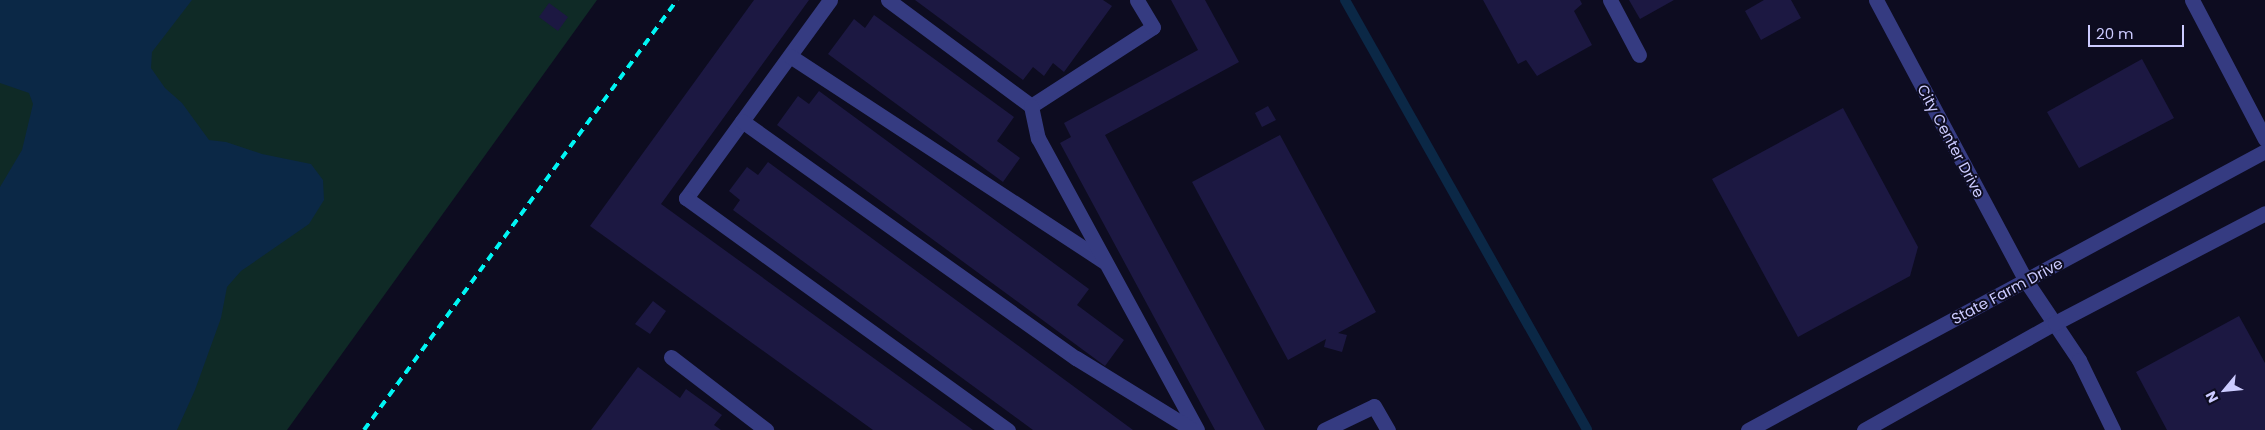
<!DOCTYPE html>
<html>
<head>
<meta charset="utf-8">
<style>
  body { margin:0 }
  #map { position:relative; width:2265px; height:430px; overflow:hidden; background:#0d0c20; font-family:Poppins,sans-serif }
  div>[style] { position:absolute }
  .green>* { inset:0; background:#0f2a26 }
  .water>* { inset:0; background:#0b2846 }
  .stream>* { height:10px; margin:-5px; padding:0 5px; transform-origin:5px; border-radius:5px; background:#0b2846 }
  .building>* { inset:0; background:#1c1842 }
  .minor>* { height:15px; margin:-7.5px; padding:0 7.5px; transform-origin:7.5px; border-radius:7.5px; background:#353b81 }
  .rail>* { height:4px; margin-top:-2px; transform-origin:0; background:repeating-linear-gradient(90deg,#00f6f4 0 8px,transparent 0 14px) }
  span { translate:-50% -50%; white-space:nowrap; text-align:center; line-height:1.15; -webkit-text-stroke:4px #0d0c20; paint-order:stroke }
  .street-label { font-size:15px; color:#cccbff }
  .north { position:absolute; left:2200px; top:365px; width:50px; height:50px; -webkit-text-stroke:4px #0d0c20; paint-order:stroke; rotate:242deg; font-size:14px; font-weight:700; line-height:20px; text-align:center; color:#cccbff }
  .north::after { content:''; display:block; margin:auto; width:18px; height:22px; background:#cccbff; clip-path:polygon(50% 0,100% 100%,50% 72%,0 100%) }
  .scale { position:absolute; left:2088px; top:25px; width:96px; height:22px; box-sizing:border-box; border:2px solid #cccbff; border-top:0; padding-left:6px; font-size:15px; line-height:18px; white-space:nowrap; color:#cccbff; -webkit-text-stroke:4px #0d0c20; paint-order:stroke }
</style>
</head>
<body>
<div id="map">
  <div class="green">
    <div style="clip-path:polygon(0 0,597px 0,287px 430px,0 430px)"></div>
  </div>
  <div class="water">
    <div style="clip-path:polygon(0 0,192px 0,152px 52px,151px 68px,165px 88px,182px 103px,209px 140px,226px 142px,262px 154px,311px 164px,323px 180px,324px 200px,309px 224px,241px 271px,227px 287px,221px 318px,195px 390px,177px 430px,0 430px,0 187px,22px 150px,33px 104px,29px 93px,0 83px)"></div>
  </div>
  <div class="stream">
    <div style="left:1345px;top:0;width:493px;rotate:60.6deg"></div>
  </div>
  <div class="building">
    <div style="clip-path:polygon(754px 0,809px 0,661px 204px,973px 430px,873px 430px,590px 226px)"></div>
    <div style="clip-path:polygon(915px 0,1103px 0,1112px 6px,1064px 72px,1053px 63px,1044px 76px,1033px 67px,1023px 80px)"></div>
    <div style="clip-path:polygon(1171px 0,1205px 0,1239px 62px,1105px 135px,1265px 430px,1215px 430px,1060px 143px,1071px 137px,1064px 123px,1198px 50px)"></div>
    <div style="clip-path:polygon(1483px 0,1580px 0,1582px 4px,1574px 11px,1592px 45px,1537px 76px,1526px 60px,1518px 64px)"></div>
    <div style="clip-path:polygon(1629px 0,1674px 0,1640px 19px)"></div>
    <div style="clip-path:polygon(1764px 0,1791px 0,1801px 18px,1761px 40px,1745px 11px)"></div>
    <div style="clip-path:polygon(549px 3px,568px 17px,558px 31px,539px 17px)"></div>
    <div style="clip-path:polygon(874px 15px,1014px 117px,997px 141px,1020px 158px,1003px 182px,828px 54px,854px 19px,865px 28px)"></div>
    <div style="clip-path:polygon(2142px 59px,2174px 118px,2079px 168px,2047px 112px)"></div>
    <div style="clip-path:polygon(819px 91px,1089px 289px,1077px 305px,1124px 340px,1105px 366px,777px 125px,798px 96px,809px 104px)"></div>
    <div style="clip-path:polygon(1268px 106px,1276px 120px,1262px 127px,1255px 113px)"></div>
    <div style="clip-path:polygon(1843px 108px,1918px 247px,1910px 276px,1798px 337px,1712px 179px)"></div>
    <div style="clip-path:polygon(1280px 135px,1376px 312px,1338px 333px,1347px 335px,1342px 352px,1324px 347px,1326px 339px,1288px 360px,1192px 182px)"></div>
    <div style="clip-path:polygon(768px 162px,1133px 430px,1033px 430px,733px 210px,740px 200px,729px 191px,747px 167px,758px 175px)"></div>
    <div style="clip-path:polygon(653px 301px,666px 311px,650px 334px,635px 324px)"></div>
    <div style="clip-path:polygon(2239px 316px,2265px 363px,2265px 430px,2167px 430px,2136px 372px)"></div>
    <div style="clip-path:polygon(638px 367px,680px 398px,686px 389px,722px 415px,714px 425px,721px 430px,591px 430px)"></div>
  </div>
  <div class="minor">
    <div style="left:830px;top:0;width:245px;rotate:126deg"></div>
    <div style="left:686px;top:198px;width:397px;rotate:35.8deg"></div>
    <div style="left:888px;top:0;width:178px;rotate:36.5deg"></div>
    <div style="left:1031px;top:106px;width:145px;rotate:-32.9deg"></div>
    <div style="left:1153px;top:27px;width:31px;rotate:-121deg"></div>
    <div style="left:1610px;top:0;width:62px;rotate:62.2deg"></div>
    <div style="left:1876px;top:0;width:319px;rotate:61.9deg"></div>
    <div style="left:2026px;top:281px;width:95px;rotate:56.1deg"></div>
    <div style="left:2079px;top:360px;width:78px;rotate:64.1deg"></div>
    <div style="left:2192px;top:0;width:157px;rotate:62.3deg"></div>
    <div style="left:790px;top:56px;width:376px;rotate:33.2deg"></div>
    <div style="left:1031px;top:106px;width:33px;rotate:78deg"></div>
    <div style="left:1038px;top:138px;width:332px;rotate:61.4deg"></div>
    <div style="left:742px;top:121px;width:410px;rotate:35.4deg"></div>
    <div style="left:1076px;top:358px;width:137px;rotate:31.6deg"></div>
    <div style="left:671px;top:357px;width:120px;rotate:37.5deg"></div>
    <div style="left:1324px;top:430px;width:55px;rotate:-25.6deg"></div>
    <div style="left:1374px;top:406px;width:28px;rotate:60deg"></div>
    <div style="left:1748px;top:430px;width:587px;rotate:-28.35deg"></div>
    <div style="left:1864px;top:430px;width:219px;rotate:-29.3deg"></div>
    <div style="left:2055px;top:323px;width:237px;rotate:-27.6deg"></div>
  </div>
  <div class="rail">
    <div style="left:364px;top:430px;width:532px;rotate:-53.95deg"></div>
  </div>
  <div class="street-label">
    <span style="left:1951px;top:141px;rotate:62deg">City Center Drive</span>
    <span style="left:2007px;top:291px;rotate:-28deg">State Farm Drive</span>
  </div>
  <div class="north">N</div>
  <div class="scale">20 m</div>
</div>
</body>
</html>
